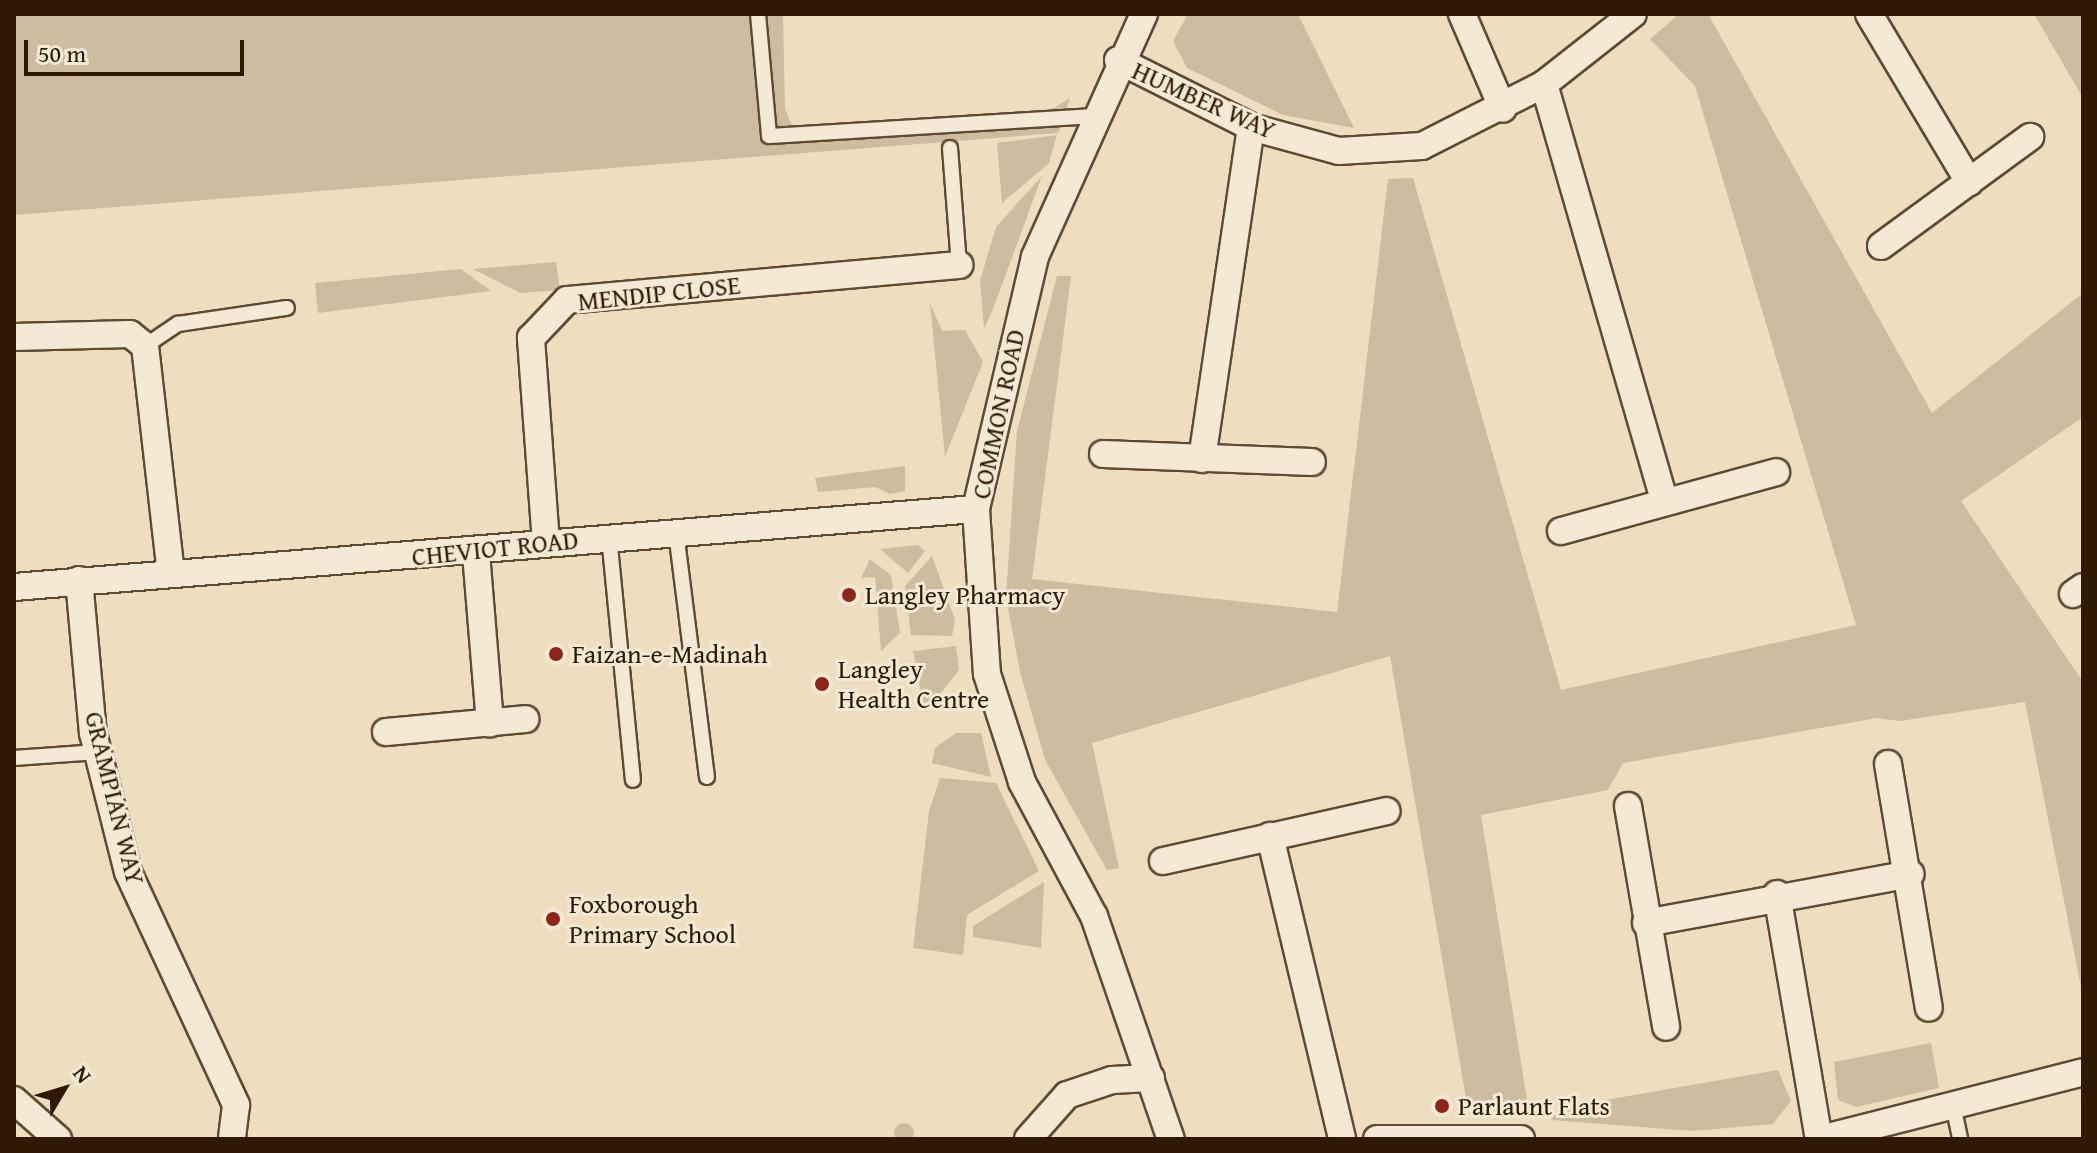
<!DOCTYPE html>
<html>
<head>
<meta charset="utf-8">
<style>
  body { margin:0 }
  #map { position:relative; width:2097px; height:1153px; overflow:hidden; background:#eeddbf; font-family:"Gentium Book Plus",serif }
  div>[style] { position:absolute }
  .green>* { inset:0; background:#cdbc9f }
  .round { border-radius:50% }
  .roads { filter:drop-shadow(2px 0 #5e4b33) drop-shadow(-2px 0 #5e4b33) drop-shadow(0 2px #5e4b33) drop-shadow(0 -2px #5e4b33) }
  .lane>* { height:14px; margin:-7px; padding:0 7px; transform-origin:7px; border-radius:7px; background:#f4e9d5 }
  .street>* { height:26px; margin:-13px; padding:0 13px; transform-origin:13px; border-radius:13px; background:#f4e9d5 }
  .dots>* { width:22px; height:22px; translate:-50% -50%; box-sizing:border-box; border:4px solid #f4e9d5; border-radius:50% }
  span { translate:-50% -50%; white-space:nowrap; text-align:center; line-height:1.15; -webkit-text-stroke:6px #f4e9d5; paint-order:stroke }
  .street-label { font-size:26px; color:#2e1a04 }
  .poi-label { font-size:26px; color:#2e1a04 }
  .left { translate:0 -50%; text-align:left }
  .frame { position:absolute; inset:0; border:16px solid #2e1a04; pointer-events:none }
  .north { position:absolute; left:24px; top:1049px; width:80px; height:80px; -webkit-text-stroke:6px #f4e9d5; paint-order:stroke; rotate:52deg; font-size:22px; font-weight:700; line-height:32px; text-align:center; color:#2e1a04 }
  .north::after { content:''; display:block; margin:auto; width:28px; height:36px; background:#2e1a04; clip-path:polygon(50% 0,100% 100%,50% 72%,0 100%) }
  .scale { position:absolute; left:24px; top:40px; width:220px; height:36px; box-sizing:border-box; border:4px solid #2e1a04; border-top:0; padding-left:10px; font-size:24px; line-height:28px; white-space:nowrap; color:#2e1a04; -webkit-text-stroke:6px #f4e9d5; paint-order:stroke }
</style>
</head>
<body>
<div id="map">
  <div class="green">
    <div style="clip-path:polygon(14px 14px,783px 14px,785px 109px,796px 135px,1037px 118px,1070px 98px,1058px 133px,14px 215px)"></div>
    <div style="clip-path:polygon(1188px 14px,1298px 14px,1354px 128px,1283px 115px,1187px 68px,1173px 41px)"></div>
    <div style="clip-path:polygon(1679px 14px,1708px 14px,1932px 413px,2083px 293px,2083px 417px,1961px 501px,2083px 682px,2083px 997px,2025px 702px,1900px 721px,1877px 718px,1623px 763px,1608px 790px,1481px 815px,1528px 1106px,1467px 1104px,1390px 656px,1092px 743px,1119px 868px,1107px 870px,1045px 760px,1020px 672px,1006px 597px,1017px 431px,1057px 276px,1071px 276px,1032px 579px,1337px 612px,1388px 179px,1413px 178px,1561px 690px,1856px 625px,1695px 86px,1650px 39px)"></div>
    <div style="clip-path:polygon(2034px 14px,2083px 14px,2083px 98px)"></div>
    <div style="clip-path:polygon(1057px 135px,1049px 163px,1002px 203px,997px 143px)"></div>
    <div style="clip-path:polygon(1042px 176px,992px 312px,984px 328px,980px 281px,996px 227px)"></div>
    <div style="clip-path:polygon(556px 262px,560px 290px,520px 293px,473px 269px)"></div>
    <div style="clip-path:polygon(461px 269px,491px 291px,318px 313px,315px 283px)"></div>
    <div style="clip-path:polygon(930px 303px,942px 331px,965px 330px,983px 362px,945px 457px)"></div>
    <div style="clip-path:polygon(905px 466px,905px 491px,890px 494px,875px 487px,818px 492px,815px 478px)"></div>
    <div style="clip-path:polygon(918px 545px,925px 551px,908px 573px,880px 549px)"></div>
    <div style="clip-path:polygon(932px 556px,955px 620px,952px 636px,911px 635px,905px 586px)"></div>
    <div style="clip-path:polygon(870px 559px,891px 575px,900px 633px,881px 651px,875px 577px,861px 578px)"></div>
    <div style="clip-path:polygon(956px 646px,959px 670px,925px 713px,913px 651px)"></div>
    <div style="clip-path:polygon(956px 733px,981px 733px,991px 777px,932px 763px,935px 748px)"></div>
    <div style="clip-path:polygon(940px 778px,996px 783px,1039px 871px,967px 915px,963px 955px,913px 948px,929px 811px)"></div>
    <div style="clip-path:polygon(1044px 882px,1041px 948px,973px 937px,973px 926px)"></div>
    <div style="clip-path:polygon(1931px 1043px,1939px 1088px,1856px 1107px,1838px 1100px,1834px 1062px)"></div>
    <div style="clip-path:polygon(1778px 1070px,1791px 1101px,1773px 1124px,1692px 1131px,1551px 1120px,1559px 1108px)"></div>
    <div class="round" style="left:894px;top:1123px;width:20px;height:20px"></div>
  </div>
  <div class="roads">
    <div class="lane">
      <div style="left:758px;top:14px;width:122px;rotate:84.8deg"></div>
      <div style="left:769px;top:136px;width:327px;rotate:-3.5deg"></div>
      <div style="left:950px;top:148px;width:117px;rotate:85.6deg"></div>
      <div style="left:145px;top:346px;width:40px;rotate:-34deg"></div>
      <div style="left:178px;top:324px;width:110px;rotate:-8.4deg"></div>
      <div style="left:676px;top:532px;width:247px;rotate:82.8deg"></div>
      <div style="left:609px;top:536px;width:245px;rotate:84.4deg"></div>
      <div style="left:14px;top:758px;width:84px;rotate:-4.1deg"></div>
      <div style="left:1953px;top:1105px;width:35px;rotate:78deg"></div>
    </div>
    <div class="street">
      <div style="left:1144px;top:14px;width:266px;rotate:114.2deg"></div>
      <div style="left:1035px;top:257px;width:259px;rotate:103.2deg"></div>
      <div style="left:976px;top:509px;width:165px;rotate:86.2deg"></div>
      <div style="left:987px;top:674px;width:114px;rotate:72deg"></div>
      <div style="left:1022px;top:782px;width:152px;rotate:61.8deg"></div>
      <div style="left:1094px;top:916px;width:236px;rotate:71deg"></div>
      <div style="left:1462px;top:14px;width:103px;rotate:66.7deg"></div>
      <div style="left:1869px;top:14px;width:196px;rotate:59.2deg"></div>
      <div style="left:1118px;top:60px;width:149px;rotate:26.7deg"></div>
      <div style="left:1251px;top:127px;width:91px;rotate:15.3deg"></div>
      <div style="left:1339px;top:151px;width:83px;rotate:-3.4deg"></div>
      <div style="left:1422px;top:146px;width:137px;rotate:-26.9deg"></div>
      <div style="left:1544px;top:84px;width:113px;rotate:-38.2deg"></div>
      <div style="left:1544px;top:84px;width:435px;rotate:73.9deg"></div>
      <div style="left:1881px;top:246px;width:185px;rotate:-36.2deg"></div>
      <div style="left:14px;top:337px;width:116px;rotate:-1.5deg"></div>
      <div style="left:130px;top:334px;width:19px;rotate:39deg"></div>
      <div style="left:145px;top:346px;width:228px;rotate:83.5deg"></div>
      <div style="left:1103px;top:454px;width:209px;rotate:2.2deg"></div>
      <div style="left:1202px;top:459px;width:336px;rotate:-81.6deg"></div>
      <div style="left:1561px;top:531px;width:223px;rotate:-15.3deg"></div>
      <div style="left:546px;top:543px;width:206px;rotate:-94.2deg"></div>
      <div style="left:531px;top:338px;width:52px;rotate:-46.5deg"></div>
      <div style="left:567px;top:300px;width:394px;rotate:-5.1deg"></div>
      <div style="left:476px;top:553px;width:171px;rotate:85.3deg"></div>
      <div style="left:79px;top:580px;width:154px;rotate:84.8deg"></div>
      <div style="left:93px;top:733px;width:143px;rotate:75.9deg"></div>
      <div style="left:128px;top:872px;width:257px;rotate:65.1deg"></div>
      <div style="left:236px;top:1105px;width:34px;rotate:97deg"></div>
      <div style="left:14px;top:587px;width:965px;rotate:-4.64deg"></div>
      <div style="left:2073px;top:594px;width:12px;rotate:-35deg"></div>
      <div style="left:386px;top:732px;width:140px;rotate:-5.3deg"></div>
      <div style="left:1888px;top:764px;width:247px;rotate:80.5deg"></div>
      <div style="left:1628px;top:806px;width:224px;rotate:80.2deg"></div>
      <div style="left:1270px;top:836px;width:311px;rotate:76.6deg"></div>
      <div style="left:1163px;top:861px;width:229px;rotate:-12.6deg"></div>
      <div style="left:1777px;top:894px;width:249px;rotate:80.3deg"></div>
      <div style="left:1646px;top:923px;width:269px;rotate:-10.5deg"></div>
      <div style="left:14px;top:1100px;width:59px;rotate:41.6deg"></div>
      <div style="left:1028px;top:1139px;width:59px;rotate:-48.4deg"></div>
      <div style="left:1067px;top:1095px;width:47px;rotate:-18.4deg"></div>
      <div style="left:1112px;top:1080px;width:39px;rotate:-3deg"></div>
      <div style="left:1377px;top:1139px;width:144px"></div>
      <div style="left:1821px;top:1139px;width:270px;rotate:-14.3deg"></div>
    </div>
  </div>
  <div class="dots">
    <div style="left:849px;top:595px;background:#8f2418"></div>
    <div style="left:556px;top:654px;background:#8f2418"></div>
    <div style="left:822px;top:684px;background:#8f2418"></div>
    <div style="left:553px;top:919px;background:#8f2418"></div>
    <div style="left:1442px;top:1106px;background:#8f2418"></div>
  </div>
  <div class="street-label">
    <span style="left:1204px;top:100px;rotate:24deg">HUMBER WAY</span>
    <span style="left:659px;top:293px;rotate:-6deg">MENDIP CLOSE</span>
    <span style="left:998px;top:414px;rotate:-78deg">COMMON ROAD</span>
    <span style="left:495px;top:548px;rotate:-6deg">CHEVIOT ROAD</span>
    <span style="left:115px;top:798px;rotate:76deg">GRAMPIAN WAY</span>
  </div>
  <div class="poi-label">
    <span class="left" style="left:865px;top:595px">Langley Pharmacy</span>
    <span class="left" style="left:572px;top:654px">Faizan-e-Madinah</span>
    <span class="left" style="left:838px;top:684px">Langley<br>Health Centre</span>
    <span class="left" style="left:569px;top:919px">Foxborough<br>Primary School</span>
    <span class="left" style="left:1458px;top:1106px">Parlaunt Flats</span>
  </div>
  <div class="frame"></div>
  <div class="north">N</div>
  <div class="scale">50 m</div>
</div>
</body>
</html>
